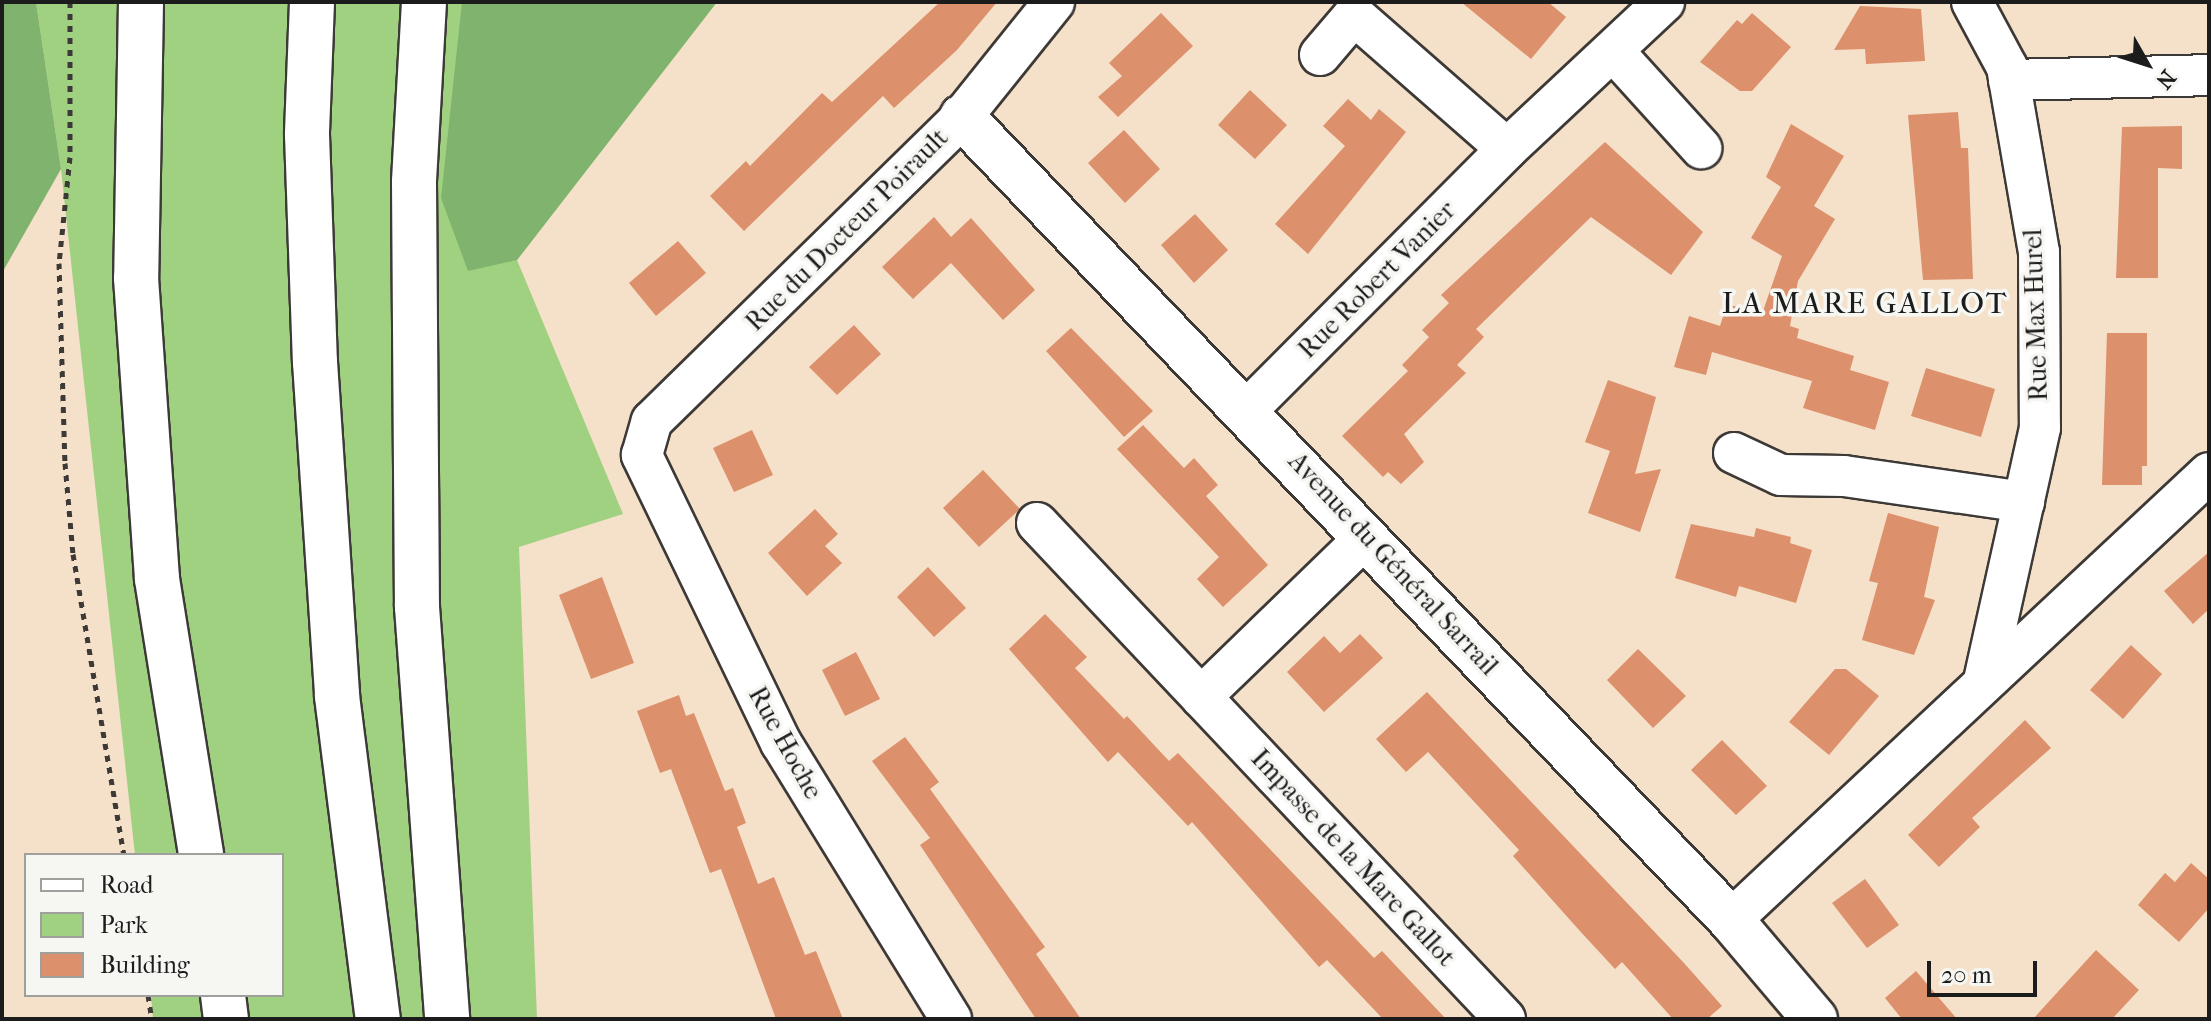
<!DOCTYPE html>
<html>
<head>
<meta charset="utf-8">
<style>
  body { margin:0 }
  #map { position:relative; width:2211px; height:1021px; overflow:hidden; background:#f5e0c9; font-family:"IM FELL French Canon",serif }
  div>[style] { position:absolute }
  .green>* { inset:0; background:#a0d180 }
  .forest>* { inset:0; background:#80b36e }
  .building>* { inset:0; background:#dc906b }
  .path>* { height:5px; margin-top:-2.5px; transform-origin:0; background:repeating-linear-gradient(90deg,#3d3936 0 6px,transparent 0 12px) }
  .roads { filter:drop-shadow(2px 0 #3d3936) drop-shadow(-2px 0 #3d3936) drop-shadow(0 2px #3d3936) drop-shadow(0 -2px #3d3936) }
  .minor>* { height:40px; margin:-20px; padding:0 20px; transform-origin:20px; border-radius:20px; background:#fff }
  .tertiary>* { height:44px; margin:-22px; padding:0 22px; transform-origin:22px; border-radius:22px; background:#fff }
  .primary>* { height:44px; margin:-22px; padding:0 22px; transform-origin:22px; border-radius:22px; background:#fff }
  span { translate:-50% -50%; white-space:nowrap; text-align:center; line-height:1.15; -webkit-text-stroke:7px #f6f6f2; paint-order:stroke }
  .street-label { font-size:26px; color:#1c1c1c }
  .quarter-label { font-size:30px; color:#1c1c1c; letter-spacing:2px }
  .frame { position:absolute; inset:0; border:4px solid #1c1c1c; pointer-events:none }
  .legend { position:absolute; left:24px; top:853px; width:260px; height:144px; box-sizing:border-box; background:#f6f6f2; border:2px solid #9f9f9c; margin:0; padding:10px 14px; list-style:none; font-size:24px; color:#1c1c1c }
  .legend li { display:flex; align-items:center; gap:16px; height:40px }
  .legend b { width:40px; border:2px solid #9f9f9c }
  .north { position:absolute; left:2107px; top:24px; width:80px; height:80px; -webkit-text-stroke:6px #f6f6f2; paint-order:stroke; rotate:129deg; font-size:22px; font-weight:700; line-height:32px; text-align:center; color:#1c1c1c }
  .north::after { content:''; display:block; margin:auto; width:28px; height:36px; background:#1c1c1c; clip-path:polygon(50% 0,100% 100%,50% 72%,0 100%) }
  .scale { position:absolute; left:1927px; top:961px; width:110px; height:36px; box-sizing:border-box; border:4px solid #1c1c1c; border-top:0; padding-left:10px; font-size:24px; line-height:28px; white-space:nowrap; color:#1c1c1c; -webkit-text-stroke:6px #f6f6f2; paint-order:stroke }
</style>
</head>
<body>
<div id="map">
  <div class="green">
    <div style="clip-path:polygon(36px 2px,717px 2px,517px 260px,623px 514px,519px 547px,537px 1019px,153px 1019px,151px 995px,282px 995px,282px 855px,135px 855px,61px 169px)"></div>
  </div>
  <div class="forest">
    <div style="clip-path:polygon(2px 2px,36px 2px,61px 169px,2px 273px)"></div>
    <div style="clip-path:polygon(462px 2px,717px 2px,517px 260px,468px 271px,441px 198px)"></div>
  </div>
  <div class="building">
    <div style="clip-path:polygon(940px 2px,997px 2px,957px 50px,894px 108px,883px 96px,744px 231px,710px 196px,746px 161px,750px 166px,822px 93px,832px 102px)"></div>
    <div style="clip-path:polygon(1461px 2px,1548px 2px,1566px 17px,1531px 59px)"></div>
    <div style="clip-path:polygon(1860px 6px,1921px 9px,1925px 61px,1866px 64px,1865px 49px,1834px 50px)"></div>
    <div style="clip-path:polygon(1161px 13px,1193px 46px,1118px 117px,1098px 97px,1122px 76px,1109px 63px)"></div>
    <div style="clip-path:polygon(1752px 13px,1791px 47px,1752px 91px,1740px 91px,1700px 62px,1737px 20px,1742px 24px)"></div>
    <div style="clip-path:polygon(1250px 90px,1287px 125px,1255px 159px,1218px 125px)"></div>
    <div style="clip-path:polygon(1348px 99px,1371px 120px,1379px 109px,1406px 132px,1308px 254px,1275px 224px,1345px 146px,1323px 126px)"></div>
    <div style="clip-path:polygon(1958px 112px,1961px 148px,1968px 148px,1973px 279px,1923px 280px,1908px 115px)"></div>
    <div style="clip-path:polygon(1791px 124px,1844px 156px,1814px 206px,1835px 219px,1798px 281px,1790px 326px,1799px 329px,1797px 338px,1854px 356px,1850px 370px,1889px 382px,1875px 430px,1803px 408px,1812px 381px,1712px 352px,1706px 375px,1674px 367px,1689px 316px,1720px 326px,1727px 304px,1762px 314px,1782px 256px,1751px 238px,1781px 187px,1766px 177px)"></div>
    <div style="clip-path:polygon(2182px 126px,2182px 169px,2158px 168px,2158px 278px,2116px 278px,2122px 127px)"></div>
    <div style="clip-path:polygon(1124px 130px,1160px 169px,1125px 203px,1088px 163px)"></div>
    <div style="clip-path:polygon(1605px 142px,1703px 232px,1671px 275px,1591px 217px,1476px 329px,1484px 337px,1457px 365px,1466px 373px,1404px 434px,1424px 462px,1401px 484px,1388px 472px,1383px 477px,1342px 436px,1408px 371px,1402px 365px,1429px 337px,1422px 330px,1449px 303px,1441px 295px)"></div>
    <div style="clip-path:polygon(1195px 214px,1228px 250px,1194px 283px,1161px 245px)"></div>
    <div style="clip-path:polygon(934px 217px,951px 237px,971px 218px,1035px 290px,1003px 320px,951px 263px,913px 299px,882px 267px)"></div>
    <div style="clip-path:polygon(678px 241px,706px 273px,656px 316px,629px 283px)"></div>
    <div style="clip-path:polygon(854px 325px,881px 354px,837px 395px,809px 367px)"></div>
    <div style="clip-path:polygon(1071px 328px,1153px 411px,1124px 437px,1046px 351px)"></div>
    <div style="clip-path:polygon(2107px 333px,2147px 333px,2147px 466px,2142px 466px,2142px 485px,2102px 485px)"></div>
    <div style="clip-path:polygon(1926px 368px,1995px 389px,1981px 437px,1911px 416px)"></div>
    <div style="clip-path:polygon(1608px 380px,1656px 397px,1635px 474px,1661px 469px,1640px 532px,1588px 513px,1610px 451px,1585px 442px)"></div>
    <div style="clip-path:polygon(1143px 425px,1184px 468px,1194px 458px,1218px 485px,1206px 496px,1268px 565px,1223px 607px,1197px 579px,1219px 557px,1117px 449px)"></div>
    <div style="clip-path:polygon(752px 430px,773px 475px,734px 492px,713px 448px)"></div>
    <div style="clip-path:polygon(983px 470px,1020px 509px,979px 547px,943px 508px)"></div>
    <div style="clip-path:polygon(815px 509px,838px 534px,825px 546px,842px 563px,807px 596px,768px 553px)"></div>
    <div style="clip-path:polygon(1888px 513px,1939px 527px,1924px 597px,1935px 600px,1914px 655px,1862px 640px,1878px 583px,1869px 581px)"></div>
    <div style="clip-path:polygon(1691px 524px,1754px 537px,1756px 528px,1791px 537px,1790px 543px,1812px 550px,1796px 603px,1739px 586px,1736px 597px,1675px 578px)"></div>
    <div style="clip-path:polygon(2209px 552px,2209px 609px,2193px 624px,2164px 591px)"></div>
    <div style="clip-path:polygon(928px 567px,966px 608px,934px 637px,897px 597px)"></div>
    <div style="clip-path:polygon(602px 577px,634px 663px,591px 679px,559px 595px)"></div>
    <div style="clip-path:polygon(1045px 614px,1087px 657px,1075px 668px,1124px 719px,1127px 716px,1169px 761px,1178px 753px,1374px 958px,1382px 951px,1446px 1019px,1383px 1019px,1327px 960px,1319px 967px,1192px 822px,1188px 826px,1118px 752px,1108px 762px,1009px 649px)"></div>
    <div style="clip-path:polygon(1360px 634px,1383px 658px,1324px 712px,1287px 672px,1324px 636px,1340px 653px)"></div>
    <div style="clip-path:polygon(2131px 645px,2162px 674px,2123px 719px,2090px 690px)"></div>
    <div style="clip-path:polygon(1638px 649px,1686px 696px,1653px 728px,1607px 680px)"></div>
    <div style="clip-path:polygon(856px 652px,880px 699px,845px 716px,822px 670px)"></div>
    <div style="clip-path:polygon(1835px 669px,1846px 669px,1879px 696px,1829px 755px,1789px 722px)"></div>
    <div style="clip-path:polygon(1427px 692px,1684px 963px,1722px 1006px,1707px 1019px,1673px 1019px,1622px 962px,1615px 969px,1579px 930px,1513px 856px,1519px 850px,1428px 752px,1406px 772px,1376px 739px)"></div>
    <div style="clip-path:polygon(679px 695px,686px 716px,694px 713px,725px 791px,733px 788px,746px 823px,737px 827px,758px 884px,774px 877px,805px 955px,816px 951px,843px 1019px,776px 1019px,721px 869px,710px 873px,671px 769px,660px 773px,637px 711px)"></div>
    <div style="clip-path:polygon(2025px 720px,2051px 748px,1972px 818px,1980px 827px,1939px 867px,1908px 835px)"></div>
    <div style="clip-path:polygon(905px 737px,939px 782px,930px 789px,1045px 947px,1036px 954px,1081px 1019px,1036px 1019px,920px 845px,930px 838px,872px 761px)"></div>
    <div style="clip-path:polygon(1722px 740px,1767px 786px,1736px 815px,1691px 770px)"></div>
    <div style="clip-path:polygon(2191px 863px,2209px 879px,2209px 908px,2179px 942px,2138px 905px,2165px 873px,2175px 882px)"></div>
    <div style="clip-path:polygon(1865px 879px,1899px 925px,1867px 948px,1832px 903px)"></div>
    <div style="clip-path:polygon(2096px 950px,2139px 990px,2112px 1019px,2033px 1019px)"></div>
    <div style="clip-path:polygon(1916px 971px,1957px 1019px,1902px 1019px,1885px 998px)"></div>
  </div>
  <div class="path">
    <div style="left:70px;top:2px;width:155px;rotate:90deg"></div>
    <div style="left:70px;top:157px;width:107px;rotate:95.9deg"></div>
    <div style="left:59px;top:263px;width:200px;rotate:88.3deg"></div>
    <div style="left:65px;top:463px;width:91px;rotate:85deg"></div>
    <div style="left:73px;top:554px;width:305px;rotate:80.4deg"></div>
    <div style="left:148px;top:995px;width:24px;rotate:81deg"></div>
  </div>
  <div class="roads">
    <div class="minor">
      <div style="left:1972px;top:2px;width:74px;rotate:61.7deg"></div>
      <div style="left:2007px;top:67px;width:188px;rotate:80.2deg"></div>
      <div style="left:2039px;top:252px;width:176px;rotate:89.7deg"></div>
      <div style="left:2040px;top:428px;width:258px;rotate:102.5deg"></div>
      <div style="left:1614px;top:52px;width:130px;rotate:47.8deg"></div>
      <div style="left:1320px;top:55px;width:52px;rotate:-49.6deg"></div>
      <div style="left:1354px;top:15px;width:203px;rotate:41.2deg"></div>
      <div style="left:2009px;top:80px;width:200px;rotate:-1.4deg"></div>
      <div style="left:1247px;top:410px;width:368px;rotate:-45.1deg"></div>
      <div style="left:1507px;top:149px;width:215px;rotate:-43.1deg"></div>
      <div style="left:1734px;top:453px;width:52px;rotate:25.1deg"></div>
      <div style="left:1781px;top:475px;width:63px;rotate:0.9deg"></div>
      <div style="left:1844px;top:476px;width:182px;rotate:8.2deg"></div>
      <div style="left:1037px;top:523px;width:682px;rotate:46.66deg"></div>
      <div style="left:1201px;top:697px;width:230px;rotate:-44.1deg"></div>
      <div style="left:1731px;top:920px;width:654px;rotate:-43.08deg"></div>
      <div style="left:951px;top:1019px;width:324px;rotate:-121.6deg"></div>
      <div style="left:781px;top:743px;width:320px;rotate:-115.8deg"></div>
      <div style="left:642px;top:455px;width:35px;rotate:-74deg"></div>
      <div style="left:652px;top:421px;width:434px;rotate:-44.4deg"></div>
      <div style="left:962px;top:117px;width:147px;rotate:-51.3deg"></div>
    </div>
    <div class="tertiary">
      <div style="left:962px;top:117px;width:1112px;rotate:46.24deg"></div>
      <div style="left:1731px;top:920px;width:130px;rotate:49.7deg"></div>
    </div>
    <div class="primary">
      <div style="left:141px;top:2px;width:276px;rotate:91deg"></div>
      <div style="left:136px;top:278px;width:302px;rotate:86deg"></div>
      <div style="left:157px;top:579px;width:279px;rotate:80.9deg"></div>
      <div style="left:312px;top:2px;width:133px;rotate:92.2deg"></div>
      <div style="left:307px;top:135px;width:227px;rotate:88deg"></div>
      <div style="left:315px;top:362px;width:335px;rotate:86.2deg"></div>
      <div style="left:337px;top:696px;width:326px;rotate:82.8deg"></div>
      <div style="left:424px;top:2px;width:180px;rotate:93.2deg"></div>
      <div style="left:414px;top:182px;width:425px;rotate:89.6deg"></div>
      <div style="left:417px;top:607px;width:413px;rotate:85.8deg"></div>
      <div style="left:223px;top:995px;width:24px;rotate:83deg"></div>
    </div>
  </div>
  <div class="street-label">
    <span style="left:847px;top:230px;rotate:-45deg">Rue du Docteur Poirault</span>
    <span style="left:1377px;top:280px;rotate:-45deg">Rue Robert Vanier</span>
    <span style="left:2036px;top:315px;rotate:-92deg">Rue Max Hurel</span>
    <span style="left:1393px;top:564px;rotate:47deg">Avenue du Général Sarrail</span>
    <span style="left:785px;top:743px;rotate:61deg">Rue Hoche</span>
    <span style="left:1353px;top:858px;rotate:47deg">Impasse de la Mare Gallot</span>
  </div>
  <div class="quarter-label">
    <span style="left:1865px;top:304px">LA MARE GALLOT</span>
  </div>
  <div class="frame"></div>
  <ul class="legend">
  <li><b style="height:10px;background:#fff"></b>Road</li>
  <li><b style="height:22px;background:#a0d180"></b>Park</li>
  <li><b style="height:22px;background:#dc906b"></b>Building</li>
  </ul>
  <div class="north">N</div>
  <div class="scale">20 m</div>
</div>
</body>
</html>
